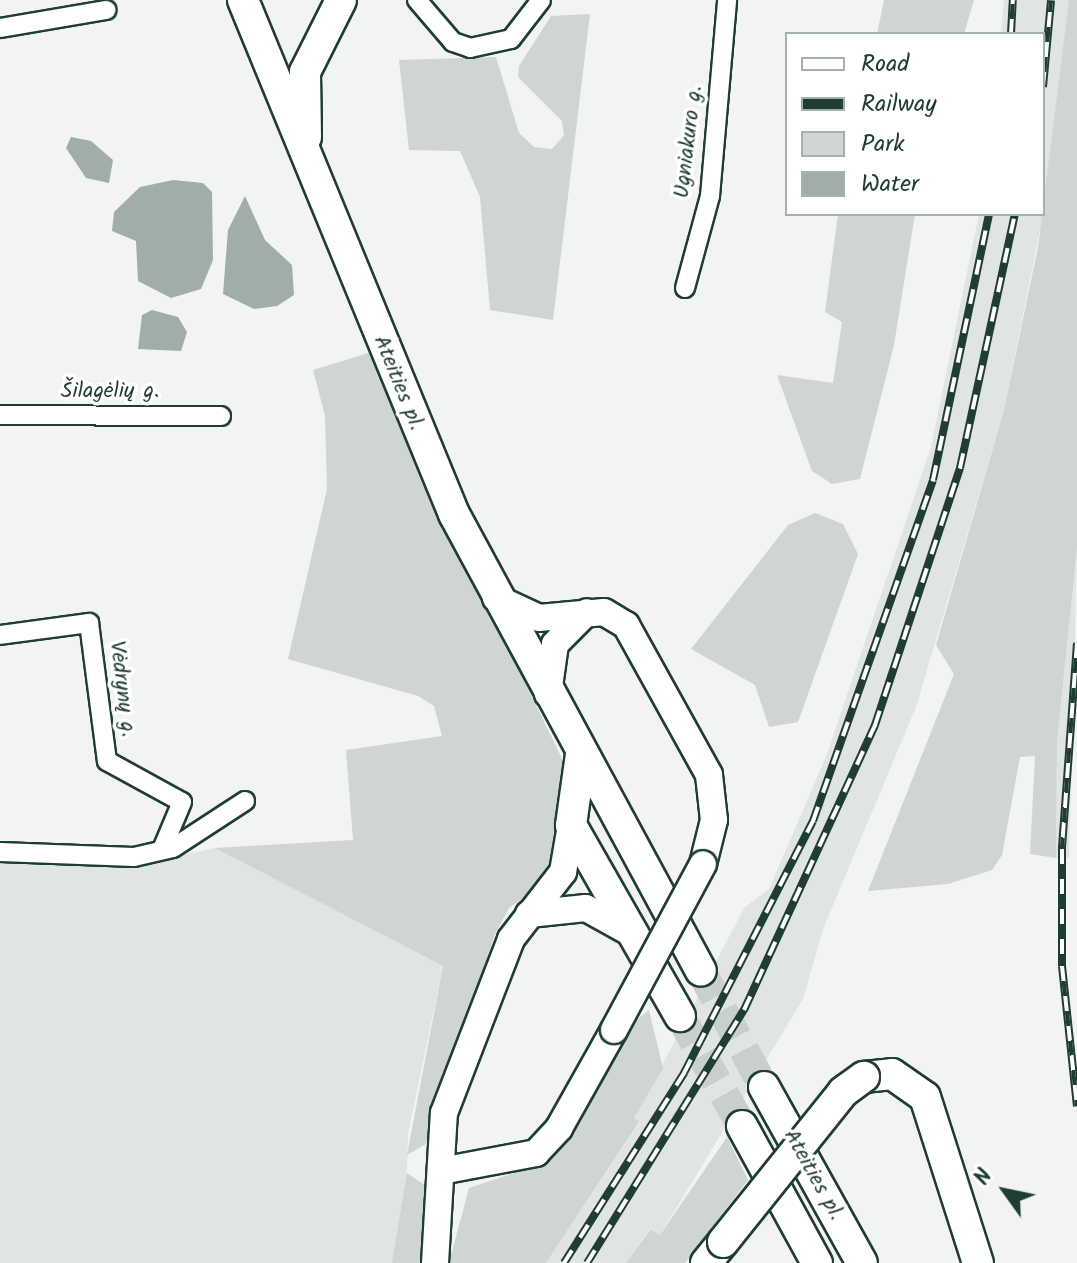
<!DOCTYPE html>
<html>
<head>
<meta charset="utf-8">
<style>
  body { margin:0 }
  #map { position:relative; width:1077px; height:1263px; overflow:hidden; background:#f2f3f3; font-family:Kalam,sans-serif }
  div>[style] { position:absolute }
  .built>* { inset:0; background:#e0e4e3 }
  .green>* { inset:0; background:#ced5d3 }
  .water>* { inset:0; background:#a1adaa }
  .trunk-tunnel>* { height:30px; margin-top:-15px; transform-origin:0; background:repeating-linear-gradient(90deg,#c8cfcd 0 30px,transparent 0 45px) }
  .roads { filter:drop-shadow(2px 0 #1f3d34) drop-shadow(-2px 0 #1f3d34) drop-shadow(0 2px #1f3d34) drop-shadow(0 -2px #1f3d34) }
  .minor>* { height:18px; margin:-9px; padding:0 9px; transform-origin:9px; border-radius:9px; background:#fff }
  .secondary>* { height:26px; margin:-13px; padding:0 13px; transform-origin:13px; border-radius:13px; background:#fff }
  .primary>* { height:30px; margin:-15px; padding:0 15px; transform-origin:15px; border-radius:15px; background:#fff }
  .trunk>* { height:30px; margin:-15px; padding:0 15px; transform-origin:15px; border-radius:15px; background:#fff }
  .rail>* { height:8px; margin-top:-4px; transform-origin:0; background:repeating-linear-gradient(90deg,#fff 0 15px,#1f3d34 0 30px); box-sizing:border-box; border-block:2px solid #1f3d34 }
  .bridges { filter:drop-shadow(2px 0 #1f3d34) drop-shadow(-2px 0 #1f3d34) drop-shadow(0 2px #1f3d34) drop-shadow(0 -2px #1f3d34) }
  .secondary-bridge>* { height:26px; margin:-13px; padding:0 13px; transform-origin:13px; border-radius:13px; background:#fff }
  .primary-bridge>* { height:30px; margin:-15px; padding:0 15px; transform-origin:15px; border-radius:15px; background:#fff }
  span { translate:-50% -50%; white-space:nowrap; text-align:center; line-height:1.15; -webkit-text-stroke:7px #fff; paint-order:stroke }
  .street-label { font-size:22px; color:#1f3d34 }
  .legend { position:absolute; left:785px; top:32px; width:260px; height:184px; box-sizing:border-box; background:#fff; border:2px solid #a5b1ae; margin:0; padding:10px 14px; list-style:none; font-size:24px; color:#1f3d34 }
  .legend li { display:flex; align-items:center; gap:16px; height:40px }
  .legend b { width:40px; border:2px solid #a5b1ae }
  .north { position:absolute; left:965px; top:1151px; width:80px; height:80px; -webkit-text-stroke:6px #fff; paint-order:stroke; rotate:303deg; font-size:22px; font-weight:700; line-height:32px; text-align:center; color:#1f3d34 }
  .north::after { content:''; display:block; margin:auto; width:28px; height:36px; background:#1f3d34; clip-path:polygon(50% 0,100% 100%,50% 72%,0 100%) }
</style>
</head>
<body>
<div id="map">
  <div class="built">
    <div style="clip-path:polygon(1004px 0,1069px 0,1043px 213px,1043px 34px,1001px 34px)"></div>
    <div style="clip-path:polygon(979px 214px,1043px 214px,1004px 410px,916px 707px,823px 929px,803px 999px,660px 1235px,649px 1230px,626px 1263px,546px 1263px,639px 1123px,634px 1119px,744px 908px,769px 889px,827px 754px,931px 447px)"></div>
    <div style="clip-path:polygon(1077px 548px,1069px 858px,1056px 858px,1057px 742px)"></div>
    <div style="clip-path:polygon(215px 848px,443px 966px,408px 1134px,406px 1204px,392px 1263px,0 1263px,0 859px,157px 861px)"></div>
  </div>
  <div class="green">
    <div style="clip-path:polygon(884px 0,974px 0,964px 34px,877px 34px)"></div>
    <div style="clip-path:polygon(1069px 0,1077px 0,1077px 548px,1057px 742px,1056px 858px,1030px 854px,1035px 756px,1020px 757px,1002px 855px,992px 870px,948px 884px,868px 891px,954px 674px,936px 645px,1004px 410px,1038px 247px)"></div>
    <div style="clip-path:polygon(590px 14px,553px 320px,490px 310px,480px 197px,460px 151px,409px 150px,399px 60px,496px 57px,519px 133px,534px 147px,552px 149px,564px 135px,562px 121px,518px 77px,519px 66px,551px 16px)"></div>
    <div style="clip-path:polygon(838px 214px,915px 214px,894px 345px,860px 479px,832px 484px,812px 471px,777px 375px,833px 383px,842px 322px,825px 312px)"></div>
    <div style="clip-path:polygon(375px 351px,420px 466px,569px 773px,549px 879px,509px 908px,495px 934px,426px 1144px,407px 1155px,443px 966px,215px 848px,353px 840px,346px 750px,442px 736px,434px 706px,418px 696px,288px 659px,327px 489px,325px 416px,313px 370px)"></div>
    <div style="clip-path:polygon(815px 513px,843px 524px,858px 554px,798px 722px,769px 727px,755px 685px,691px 649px,788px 525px)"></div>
    <div style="clip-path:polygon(649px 1010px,663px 1068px,634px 1118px,639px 1122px,546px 1263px,449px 1263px,469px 1188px,541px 1164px,630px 1025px)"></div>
    <div style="clip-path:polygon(727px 1137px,748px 1180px,685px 1263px,626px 1263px,650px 1230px,660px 1235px)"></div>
    <div style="clip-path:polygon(407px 1173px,426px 1186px,427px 1237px,421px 1263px,392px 1263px)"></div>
  </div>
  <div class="water">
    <div style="clip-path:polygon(71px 137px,91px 141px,113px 160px,109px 183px,86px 178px,66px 148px)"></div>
    <div style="clip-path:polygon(173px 180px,203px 183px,212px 192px,213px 260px,201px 289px,171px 298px,138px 281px,136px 241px,112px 231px,114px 212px,140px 187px)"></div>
    <div style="clip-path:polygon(245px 196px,265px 240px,292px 265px,294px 295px,277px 306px,254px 309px,223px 294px,228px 230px)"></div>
    <div style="clip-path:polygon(152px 310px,178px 317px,187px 332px,181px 351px,138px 349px,142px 315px)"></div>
  </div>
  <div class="trunk-tunnel">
    <div style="left:701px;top:971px;width:132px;rotate:61.5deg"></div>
    <div style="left:680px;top:1016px;width:126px;rotate:60.6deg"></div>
  </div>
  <div class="roads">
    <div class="minor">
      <div style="left:417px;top:0;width:55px;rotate:49.4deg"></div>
      <div style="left:453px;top:42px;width:18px;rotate:19deg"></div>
      <div style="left:470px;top:48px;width:42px;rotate:-12.4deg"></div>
      <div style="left:511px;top:39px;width:49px;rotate:-52.4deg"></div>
      <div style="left:0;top:28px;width:108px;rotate:-9.6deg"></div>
      <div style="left:685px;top:288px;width:95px;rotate:-74.8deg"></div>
      <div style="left:710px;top:196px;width:197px;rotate:-85deg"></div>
      <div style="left:0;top:415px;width:221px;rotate:0.3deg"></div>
      <div style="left:0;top:635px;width:90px;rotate:-7.7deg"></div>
      <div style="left:89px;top:623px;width:139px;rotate:82.6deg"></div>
      <div style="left:107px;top:761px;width:85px;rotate:28.7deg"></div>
      <div style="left:182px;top:802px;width:49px;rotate:112.9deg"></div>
      <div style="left:0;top:852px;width:134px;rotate:2.1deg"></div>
      <div style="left:134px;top:857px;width:40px;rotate:-13deg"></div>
      <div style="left:173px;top:848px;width:86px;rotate:-33.1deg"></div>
    </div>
    <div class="secondary">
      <div style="left:496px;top:598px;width:47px;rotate:24.9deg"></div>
      <div style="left:539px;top:618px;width:65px;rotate:-5.3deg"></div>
      <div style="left:604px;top:612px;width:26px;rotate:31deg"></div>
      <div style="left:626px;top:625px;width:171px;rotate:61deg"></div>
      <div style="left:709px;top:775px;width:45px;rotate:83.7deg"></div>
      <div style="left:714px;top:820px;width:45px;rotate:104deg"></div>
      <div style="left:548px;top:694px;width:50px;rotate:-82deg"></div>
      <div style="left:555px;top:644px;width:45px;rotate:-45deg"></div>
      <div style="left:529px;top:914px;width:57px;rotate:-6deg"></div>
      <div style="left:586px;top:908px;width:54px;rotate:29deg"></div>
      <div style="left:441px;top:1171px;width:97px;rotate:-10.7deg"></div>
      <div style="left:536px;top:1153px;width:34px;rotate:-47deg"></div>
      <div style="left:559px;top:1128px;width:112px;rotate:-60.7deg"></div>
      <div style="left:435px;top:1263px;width:150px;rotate:-86.6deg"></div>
      <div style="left:444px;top:1113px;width:186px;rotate:-68.9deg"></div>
      <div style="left:511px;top:939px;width:85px;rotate:-52.2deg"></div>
      <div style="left:563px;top:872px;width:48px;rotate:-80.3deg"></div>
    </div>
    <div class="primary">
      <div style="left:864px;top:1077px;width:28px;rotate:-6deg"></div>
      <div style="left:892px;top:1074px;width:40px;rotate:34.9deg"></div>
      <div style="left:925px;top:1097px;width:174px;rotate:72.3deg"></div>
      <div style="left:706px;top:1263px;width:27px;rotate:-51deg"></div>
    </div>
    <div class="trunk">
      <div style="left:243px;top:0;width:556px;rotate:67.68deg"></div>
      <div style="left:454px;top:514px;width:519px;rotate:61.61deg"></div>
      <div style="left:306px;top:137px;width:65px;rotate:-90.9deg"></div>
      <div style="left:305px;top:72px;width:80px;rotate:-63.4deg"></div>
      <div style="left:581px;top:754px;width:72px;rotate:98deg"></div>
      <div style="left:571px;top:825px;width:220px;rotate:60.3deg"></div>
      <div style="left:764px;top:1087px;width:201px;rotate:60.9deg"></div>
      <div style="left:742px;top:1126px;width:156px;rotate:61.3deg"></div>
    </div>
  </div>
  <div class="rail">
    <div style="left:1011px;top:34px;width:34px;rotate:-87deg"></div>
    <div style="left:1043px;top:87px;width:87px;rotate:-84.7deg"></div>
    <div style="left:1077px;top:643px;width:207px;rotate:94.2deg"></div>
    <div style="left:1062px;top:849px;width:117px;rotate:90deg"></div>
    <div style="left:1062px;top:966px;width:141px;rotate:83.9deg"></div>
    <div style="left:564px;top:1263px;width:225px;rotate:-57.7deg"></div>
    <div style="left:684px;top:1073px;width:283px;rotate:-62.9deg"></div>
    <div style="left:813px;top:821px;width:361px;rotate:-70.6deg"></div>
    <div style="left:933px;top:480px;width:272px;rotate:-78.1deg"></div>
    <div style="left:587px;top:1263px;width:298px;rotate:-58.2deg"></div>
    <div style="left:744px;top:1010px;width:314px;rotate:-65.3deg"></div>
    <div style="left:875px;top:725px;width:271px;rotate:-71.7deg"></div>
    <div style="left:960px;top:468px;width:260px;rotate:-77.8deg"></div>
  </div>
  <div class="bridges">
    <div class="secondary-bridge">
      <div style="left:614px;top:1030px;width:188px;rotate:-61.8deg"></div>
    </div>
    <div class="primary-bridge">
      <div style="left:723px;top:1242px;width:192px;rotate:-51.3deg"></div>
      <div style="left:843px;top:1092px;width:26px;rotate:-36deg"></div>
    </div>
  </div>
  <div class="street-label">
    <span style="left:689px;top:142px;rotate:-83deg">Ugniakuro g.</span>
    <span style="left:398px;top:383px;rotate:68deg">Ateities pl.</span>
    <span style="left:110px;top:392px">Šilagėlių g.</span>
    <span style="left:122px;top:689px;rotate:83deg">Vėdrynų g.</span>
    <span style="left:813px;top:1175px;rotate:61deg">Ateities pl.</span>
  </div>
  <ul class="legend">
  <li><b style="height:10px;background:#fff"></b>Road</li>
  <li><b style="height:10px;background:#1f3d34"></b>Railway</li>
  <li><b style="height:22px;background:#ced5d3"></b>Park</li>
  <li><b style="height:22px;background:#a1adaa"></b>Water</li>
  </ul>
  <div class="north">N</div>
</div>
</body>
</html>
